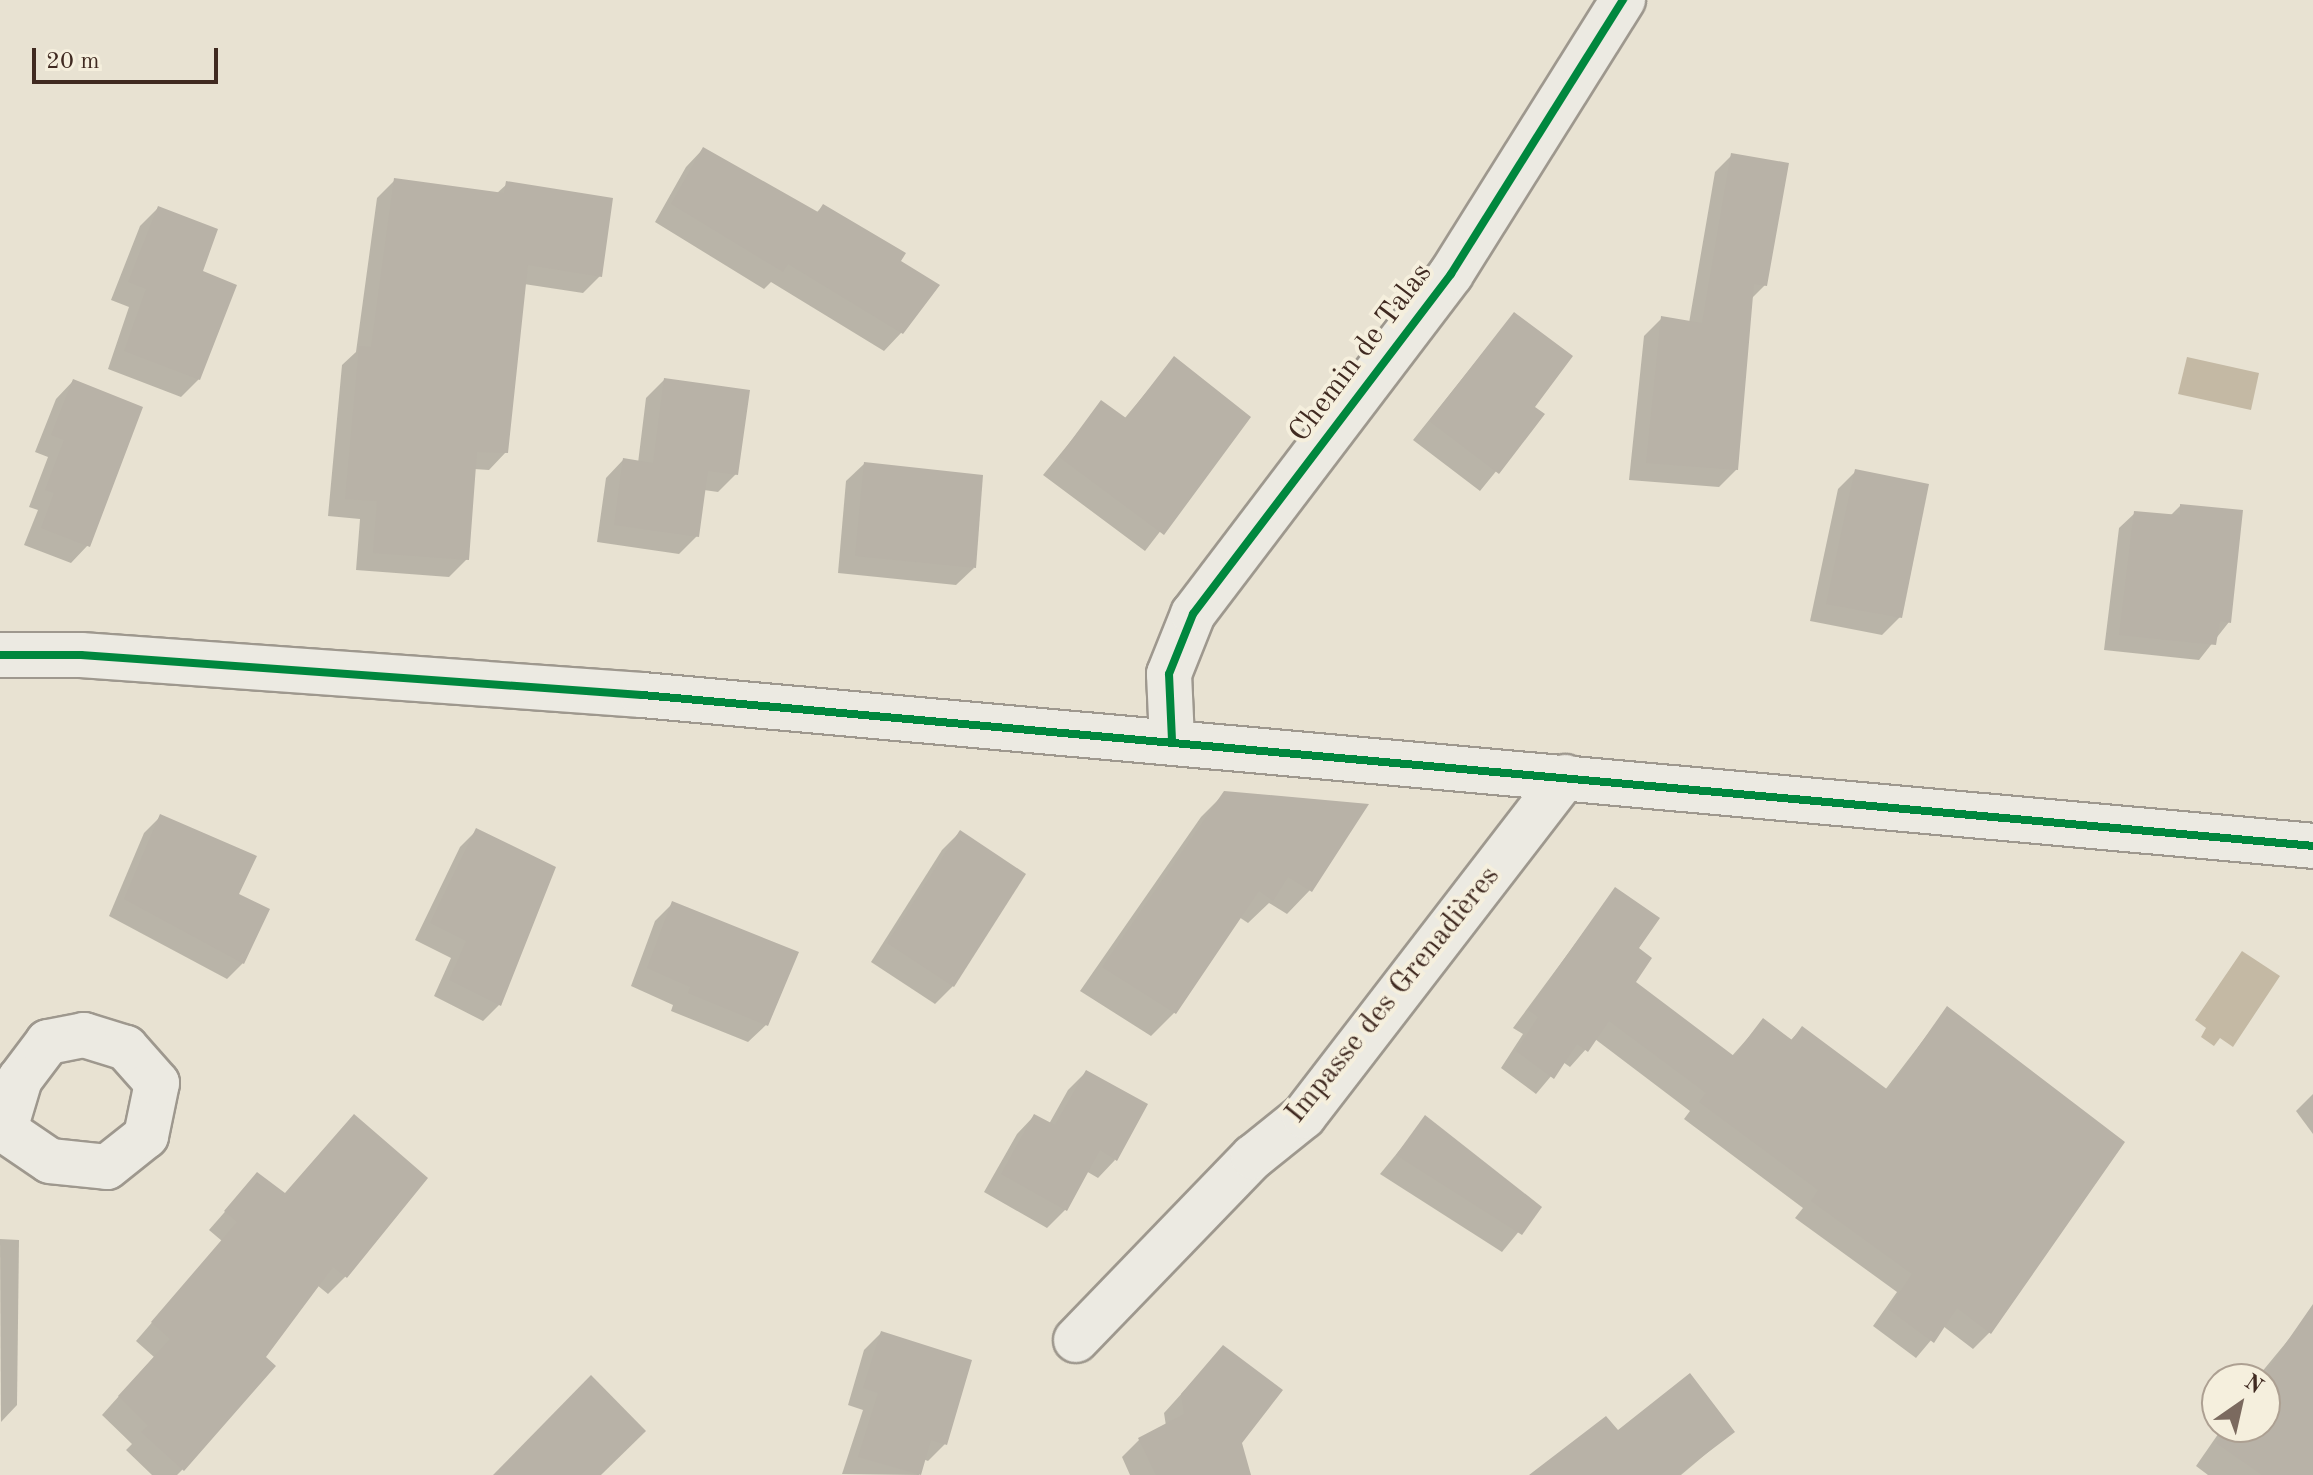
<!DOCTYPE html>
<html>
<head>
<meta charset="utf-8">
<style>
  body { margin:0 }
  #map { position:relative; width:2313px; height:1475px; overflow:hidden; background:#e8e2d2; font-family:"Old Standard TT",serif }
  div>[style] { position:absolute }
  .water>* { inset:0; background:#c4b9a4 }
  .shadow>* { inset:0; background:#0003 }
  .building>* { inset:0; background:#b8b2a7 }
  .roads { filter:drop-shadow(2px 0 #9e988e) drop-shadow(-2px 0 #9e988e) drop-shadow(0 2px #9e988e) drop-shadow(0 -2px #9e988e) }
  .minor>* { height:44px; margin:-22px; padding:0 22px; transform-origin:22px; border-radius:22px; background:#eceae2 }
  .secondary>* { height:44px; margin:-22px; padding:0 22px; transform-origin:22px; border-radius:22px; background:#eceae2 }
  .cycleway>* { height:8px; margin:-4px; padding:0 4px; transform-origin:4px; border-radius:4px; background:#00873e }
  span { translate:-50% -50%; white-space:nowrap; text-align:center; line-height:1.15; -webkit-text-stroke:8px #f5efdd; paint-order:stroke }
  .street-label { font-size:30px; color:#402a21 }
  .north { position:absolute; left:2201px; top:1363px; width:80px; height:80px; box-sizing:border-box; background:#f5efdd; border:2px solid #ada092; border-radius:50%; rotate:34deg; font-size:22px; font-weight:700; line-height:32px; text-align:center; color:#402a21 }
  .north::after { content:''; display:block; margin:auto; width:28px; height:36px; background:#7b6a5f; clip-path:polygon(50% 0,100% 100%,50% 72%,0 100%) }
  .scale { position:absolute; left:32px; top:48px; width:186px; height:36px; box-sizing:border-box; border:4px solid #402a21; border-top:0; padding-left:10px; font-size:24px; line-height:28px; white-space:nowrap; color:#402a21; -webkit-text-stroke:6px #f5efdd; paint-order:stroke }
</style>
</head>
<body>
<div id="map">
  <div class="water">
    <div style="clip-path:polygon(2187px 357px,2259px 373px,2251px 410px,2178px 394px)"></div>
    <div style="clip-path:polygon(2242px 951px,2280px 976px,2233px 1047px,2220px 1038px,2214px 1046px,2201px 1037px,2206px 1028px,2195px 1020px)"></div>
  </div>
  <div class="shadow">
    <div style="clip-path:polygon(703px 149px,816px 213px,823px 206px,898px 262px,901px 333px,884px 351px,771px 282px,764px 289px,655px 222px,686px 167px)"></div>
    <div style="clip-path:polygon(1732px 155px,1765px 285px,1751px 299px,1736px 470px,1719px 487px,1629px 480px,1644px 336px,1662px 318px,1689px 323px,1715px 172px)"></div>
    <div style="clip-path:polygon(395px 180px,496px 194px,507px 184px,600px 276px,583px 293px,524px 284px,506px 452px,489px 470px,474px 469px,467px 559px,449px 577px,356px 570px,360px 519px,328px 516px,342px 365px,356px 352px,377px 198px)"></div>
    <div style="clip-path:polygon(158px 208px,201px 273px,199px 379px,181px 397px,108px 369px,129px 307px,111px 300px,140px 226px)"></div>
    <div style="clip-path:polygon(1514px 314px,1532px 407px,1542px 415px,1480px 491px,1413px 440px)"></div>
    <div style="clip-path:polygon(1174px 359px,1248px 418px,1145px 551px,1043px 475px,1102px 403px,1124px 419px)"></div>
    <div style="clip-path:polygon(664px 380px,736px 474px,718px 492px,704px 490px,697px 536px,679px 554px,597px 542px,606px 478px,623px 460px,638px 463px,646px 398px)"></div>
    <div style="clip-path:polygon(73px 381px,88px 545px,71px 563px,24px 545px,38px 510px,29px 507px,48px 457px,35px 452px,56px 399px)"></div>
    <div style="clip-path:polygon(864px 464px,974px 568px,956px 585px,838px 573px,846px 481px)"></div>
    <div style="clip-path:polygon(1856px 471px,1900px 617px,1882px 635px,1810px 621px,1838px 489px)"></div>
    <div style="clip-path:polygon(2180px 506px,2229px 622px,2199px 660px,2104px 650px,2119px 528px,2135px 513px,2170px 516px)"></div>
    <div style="clip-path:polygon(1225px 793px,1310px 890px,1287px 914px,1269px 903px,1248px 923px,1239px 917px,1174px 1013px,1151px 1036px,1080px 991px,1201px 817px)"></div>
    <div style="clip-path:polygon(160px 817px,236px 895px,243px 963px,227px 979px,109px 916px,144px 833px)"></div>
    <div style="clip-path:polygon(477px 830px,499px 1005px,483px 1021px,434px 996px,451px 958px,415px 940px,460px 847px)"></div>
    <div style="clip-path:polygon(960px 832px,953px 986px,935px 1004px,871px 962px,942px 850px)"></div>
    <div style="clip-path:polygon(1615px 890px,1636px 949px,1633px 983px,1731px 1057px,1763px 1021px,1790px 1041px,1802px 1028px,1885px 1090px,1947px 1009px,1990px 1332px,1973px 1349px,1943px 1326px,1916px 1358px,1873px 1326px,1897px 1292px,1795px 1218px,1803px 1208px,1684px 1119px,1690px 1111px,1595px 1039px,1570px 1067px,1563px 1062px,1536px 1094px,1501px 1068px,1523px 1034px,1513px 1028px)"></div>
    <div style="clip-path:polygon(673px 903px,766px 1025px,748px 1042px,671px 1011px,673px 1005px,631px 986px,655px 921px)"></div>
    <div style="clip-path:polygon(1086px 1072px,1115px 1160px,1098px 1178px,1086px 1171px,1065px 1210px,1047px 1228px,984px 1192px,1017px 1134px,1034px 1116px,1049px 1124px,1068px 1090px)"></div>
    <div style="clip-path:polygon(2313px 1094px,2313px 1134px,2296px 1111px)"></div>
    <div style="clip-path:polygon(1426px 1118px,1539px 1207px,1502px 1252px,1380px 1174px)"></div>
    <div style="clip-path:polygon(257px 1175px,346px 1276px,328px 1294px,317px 1285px,263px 1357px,273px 1367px,182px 1470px,177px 1475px,152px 1475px,126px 1450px,132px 1444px,102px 1415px,154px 1357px,136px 1341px,222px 1241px,209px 1230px)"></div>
    <div style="clip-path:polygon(0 1239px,19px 1240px,17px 1405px,1px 1422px)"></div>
    <div style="clip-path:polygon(2303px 1322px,2313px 1329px,2313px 1475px,2208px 1475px,2196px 1466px,2223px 1427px,2265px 1427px,2265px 1379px,2256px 1379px)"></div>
    <div style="clip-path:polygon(881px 1333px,945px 1444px,928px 1461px,923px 1459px,919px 1475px,842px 1474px,863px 1410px,848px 1405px,864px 1350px)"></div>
    <div style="clip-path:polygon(1223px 1348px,1241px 1475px,1130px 1475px,1122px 1457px,1139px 1440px,1166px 1426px,1164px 1413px)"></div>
    <div style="clip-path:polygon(1733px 1431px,1681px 1475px,1545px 1475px,1617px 1432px)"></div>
  </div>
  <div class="building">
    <div style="clip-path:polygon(703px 147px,818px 212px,823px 204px,906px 253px,901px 261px,940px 285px,903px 334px,788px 264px,783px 272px,671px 204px)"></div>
    <div style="clip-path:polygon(1731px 153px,1789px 163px,1767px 286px,1754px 284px,1738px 470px,1646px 463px,1661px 316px,1702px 323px)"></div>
    <div style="clip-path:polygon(394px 178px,504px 193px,506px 181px,613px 198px,602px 277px,528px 265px,508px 453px,477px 452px,469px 560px,373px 553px,377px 501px,345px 499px,359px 346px,371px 347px)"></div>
    <div style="clip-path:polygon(158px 206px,218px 229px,203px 271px,237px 285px,200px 380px,124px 351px,146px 289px,128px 282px)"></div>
    <div style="clip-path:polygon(1514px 312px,1573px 356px,1535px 407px,1545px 414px,1499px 474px,1429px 421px)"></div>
    <div style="clip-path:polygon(1174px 356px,1251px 417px,1164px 535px,1059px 457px,1101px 400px,1126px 418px)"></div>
    <div style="clip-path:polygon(664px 378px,750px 390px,738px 475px,708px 471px,699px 537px,614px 525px,623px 458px,653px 463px)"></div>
    <div style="clip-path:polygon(73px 379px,143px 407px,90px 547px,41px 528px,54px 493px,45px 490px,64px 440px,51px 435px)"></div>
    <div style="clip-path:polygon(864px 462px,983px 475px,976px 568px,855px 556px)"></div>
    <div style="clip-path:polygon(1855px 469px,1929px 484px,1902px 618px,1826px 604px)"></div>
    <div style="clip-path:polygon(2180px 504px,2243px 510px,2231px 623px,2220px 621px,2216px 645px,2119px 635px,2134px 511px,2180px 515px)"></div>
    <div style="clip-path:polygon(1224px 791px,1369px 804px,1312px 892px,1288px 877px,1273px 901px,1259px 891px,1176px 1014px,1102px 967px)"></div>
    <div style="clip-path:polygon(160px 814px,257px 856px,239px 894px,270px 909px,244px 964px,124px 899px)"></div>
    <div style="clip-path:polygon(476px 828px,556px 867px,501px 1006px,449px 980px,466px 941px,430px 923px)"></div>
    <div style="clip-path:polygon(960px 830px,1026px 874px,954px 987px,887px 943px)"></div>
    <div style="clip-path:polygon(1615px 887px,1660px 918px,1639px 948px,1652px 958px,1636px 982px,1734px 1056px,1763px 1018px,1792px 1040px,1802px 1026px,1888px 1090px,1947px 1006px,2125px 1142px,1991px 1334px,1957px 1308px,1934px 1343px,1888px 1309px,1912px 1274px,1811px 1201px,1818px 1190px,1699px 1102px,1706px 1093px,1609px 1021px,1588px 1052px,1577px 1044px,1554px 1079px,1516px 1051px,1538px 1017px,1528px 1010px)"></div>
    <div style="clip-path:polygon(672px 901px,799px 952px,768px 1026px,688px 993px,690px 987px,647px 968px)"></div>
    <div style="clip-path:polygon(1086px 1070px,1148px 1104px,1117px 1161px,1100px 1150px,1067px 1211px,1001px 1174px,1034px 1114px,1055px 1125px)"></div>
    <div style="clip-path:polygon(354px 1114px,428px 1178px,347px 1278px,333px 1267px,266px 1357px,276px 1366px,184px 1471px,141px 1432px,148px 1426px,118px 1396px,170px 1339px,151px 1322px,237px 1222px,224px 1211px,257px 1172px,285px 1193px)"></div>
    <div style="clip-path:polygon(1425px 1115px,1542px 1207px,1522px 1235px,1396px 1155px)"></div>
    <div style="clip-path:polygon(2313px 1304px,2313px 1475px,2262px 1475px,2216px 1443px,2228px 1427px,2265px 1427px,2265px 1379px,2261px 1379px)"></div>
    <div style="clip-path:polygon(881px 1331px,972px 1360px,947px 1445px,931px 1440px,921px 1475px,858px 1457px,878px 1393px,863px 1388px)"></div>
    <div style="clip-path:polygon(1223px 1345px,1283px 1390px,1242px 1443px,1251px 1475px,1156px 1475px,1138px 1438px,1184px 1414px,1181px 1394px)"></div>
    <div style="clip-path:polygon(1690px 1373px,1735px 1432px,1678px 1475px,1529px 1475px,1606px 1416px,1618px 1430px)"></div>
    <div style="clip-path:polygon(591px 1375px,646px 1431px,601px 1475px,493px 1475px)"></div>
  </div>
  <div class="roads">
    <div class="minor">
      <div style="left:1172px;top:740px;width:66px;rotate:-92.6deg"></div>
      <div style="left:1169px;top:674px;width:65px;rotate:-68.2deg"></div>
      <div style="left:1193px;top:614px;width:427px;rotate:-52.8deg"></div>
      <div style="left:1451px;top:274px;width:324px;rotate:-57.9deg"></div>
      <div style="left:0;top:1127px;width:60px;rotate:34.2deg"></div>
      <div style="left:50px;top:1161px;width:57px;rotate:6deg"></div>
      <div style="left:107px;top:1167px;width:50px;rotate:-38.5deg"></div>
      <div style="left:146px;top:1136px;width:54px;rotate:-78.3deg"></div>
      <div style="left:157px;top:1083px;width:47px;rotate:-131.5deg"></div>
      <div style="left:126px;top:1048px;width:44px;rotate:-162.8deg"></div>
      <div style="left:84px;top:1035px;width:37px;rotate:169deg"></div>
      <div style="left:48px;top:1042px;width:46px;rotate:127.1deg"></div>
      <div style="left:20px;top:1079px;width:52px;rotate:106.7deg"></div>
      <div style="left:1076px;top:1340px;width:255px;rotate:-46deg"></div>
      <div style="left:1253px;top:1157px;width:65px;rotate:-38.8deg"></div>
      <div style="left:1304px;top:1116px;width:428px;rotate:-52.4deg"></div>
    </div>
    <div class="secondary">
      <div style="left:0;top:655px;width:81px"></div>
      <div style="left:81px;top:655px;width:562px;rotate:4.08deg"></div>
      <div style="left:642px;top:695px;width:1678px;rotate:5.16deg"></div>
    </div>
  </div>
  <div class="cycleway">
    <div style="left:0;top:655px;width:81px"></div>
    <div style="left:81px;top:655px;width:562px;rotate:4.08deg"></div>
    <div style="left:642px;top:695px;width:1678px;rotate:5.16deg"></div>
    <div style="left:1172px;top:740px;width:66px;rotate:-92.6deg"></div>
    <div style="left:1169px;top:674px;width:65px;rotate:-68.2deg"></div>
    <div style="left:1193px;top:614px;width:427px;rotate:-52.8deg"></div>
    <div style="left:1451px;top:274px;width:324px;rotate:-57.9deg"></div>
  </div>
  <div class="street-label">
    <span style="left:1361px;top:353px;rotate:-53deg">Chemin de Talas</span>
    <span style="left:1393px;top:995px;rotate:-51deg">Impasse des Grenadières</span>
  </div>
  <div class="north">N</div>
  <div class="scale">20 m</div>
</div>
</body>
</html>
